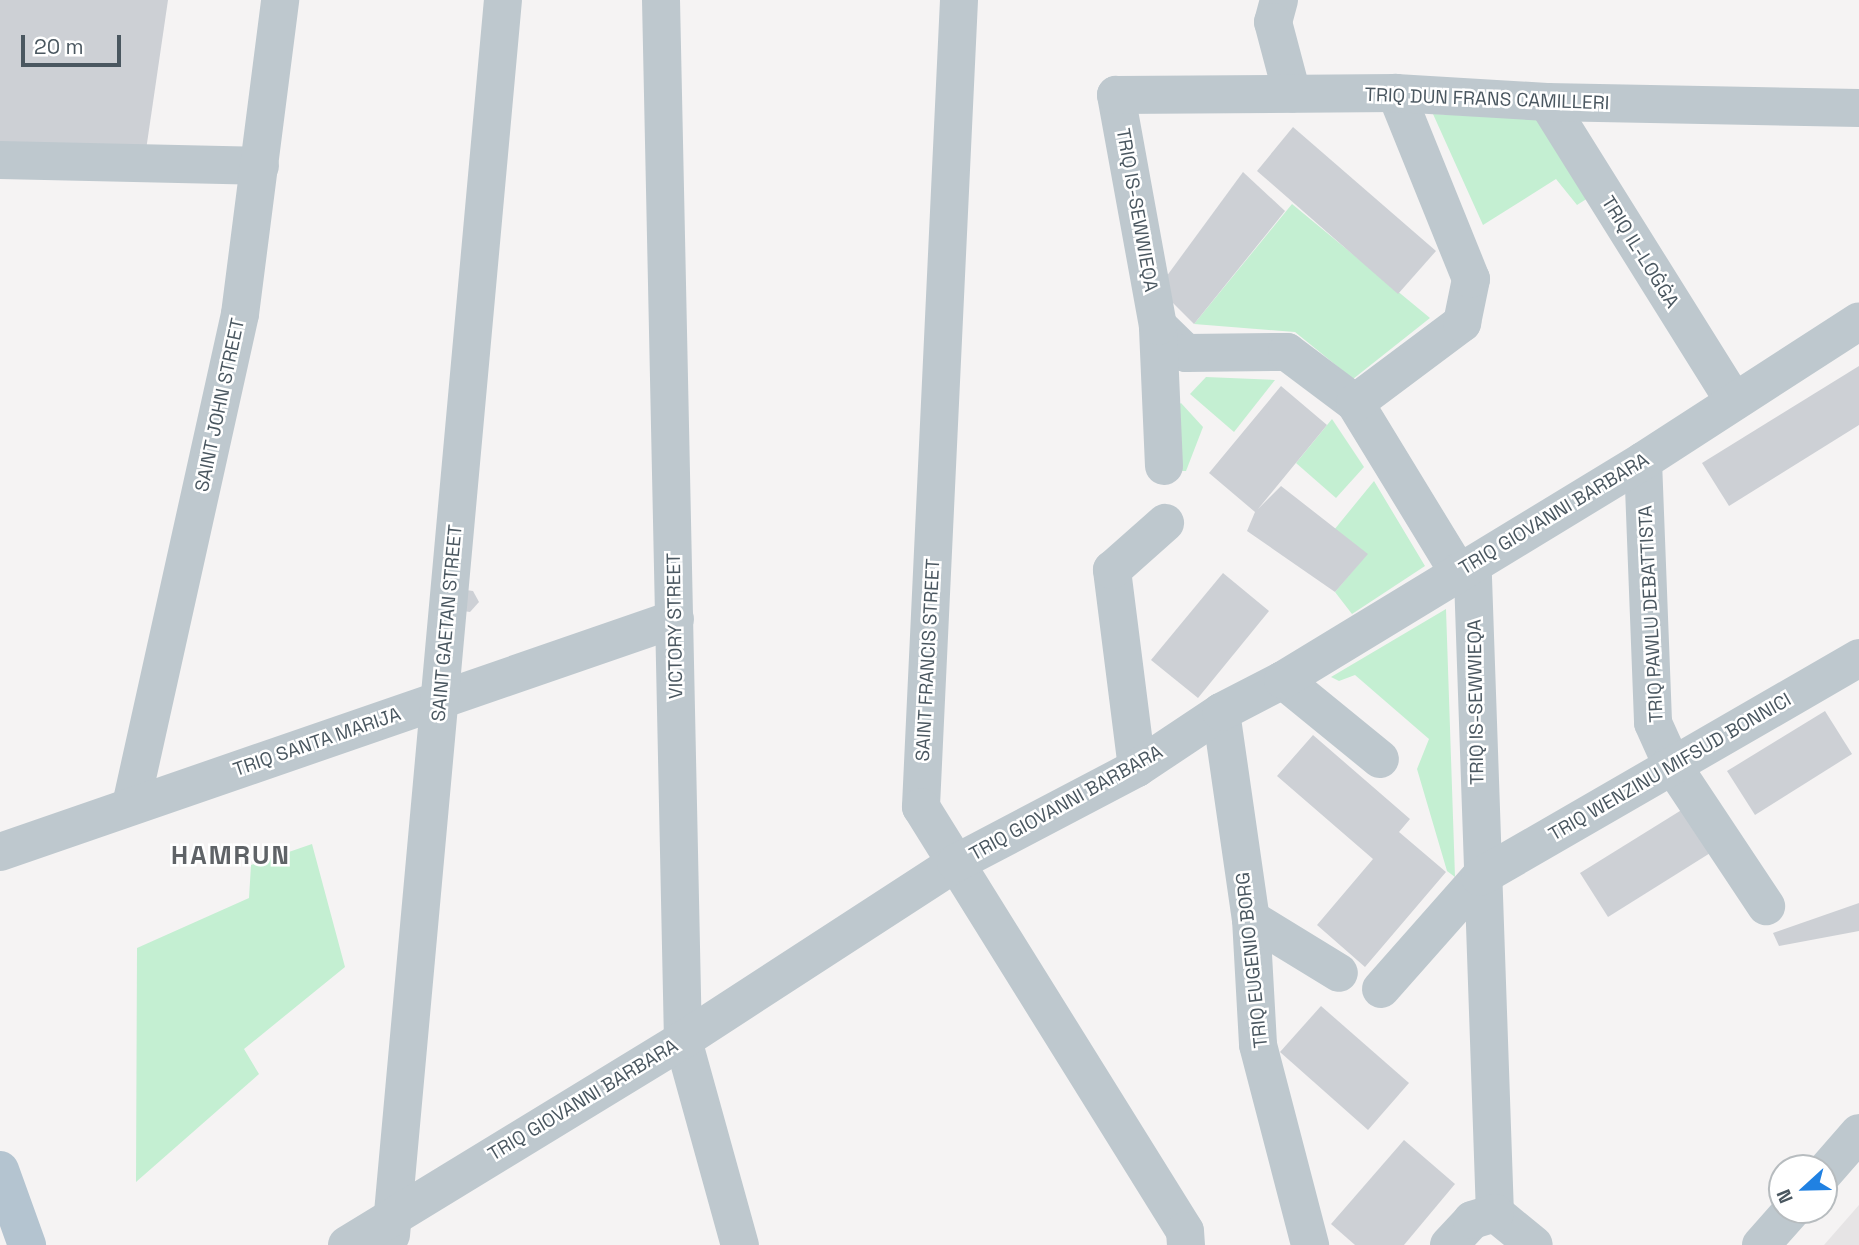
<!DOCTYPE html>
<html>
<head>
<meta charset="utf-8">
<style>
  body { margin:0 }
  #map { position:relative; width:1859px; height:1245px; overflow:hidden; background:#f5f3f3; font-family:"Space Grotesk",sans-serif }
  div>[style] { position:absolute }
  .education>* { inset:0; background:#e6e4e5 }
  .green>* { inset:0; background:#c4efd2 }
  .building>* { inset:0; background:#cdd0d5 }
  .minor>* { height:38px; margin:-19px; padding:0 19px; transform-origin:19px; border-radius:19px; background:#bec8ce }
  .major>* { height:38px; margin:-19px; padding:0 19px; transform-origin:19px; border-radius:19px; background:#b4c4d0 }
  span { translate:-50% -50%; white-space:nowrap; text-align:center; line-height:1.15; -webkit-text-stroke:5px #fff; paint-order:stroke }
  .street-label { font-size:19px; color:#4a5760 }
  .district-label { font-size:26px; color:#5f6367; font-weight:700; letter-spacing:2px }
  .north { position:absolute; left:1768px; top:1154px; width:70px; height:70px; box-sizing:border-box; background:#fff; border:2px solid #b7bcbf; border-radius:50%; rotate:248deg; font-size:19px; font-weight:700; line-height:28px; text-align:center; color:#4a5760 }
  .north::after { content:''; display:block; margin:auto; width:24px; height:32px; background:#2081e2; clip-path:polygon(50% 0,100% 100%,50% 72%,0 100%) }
  .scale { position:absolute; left:21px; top:35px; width:100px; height:32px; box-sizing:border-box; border:4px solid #4a5760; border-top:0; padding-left:9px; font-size:21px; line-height:24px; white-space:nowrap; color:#4a5760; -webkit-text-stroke:5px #fff; paint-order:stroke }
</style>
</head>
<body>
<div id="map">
  <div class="education">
    <div style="clip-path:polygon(1859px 1205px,1859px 1245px,1824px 1245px)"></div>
  </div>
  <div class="green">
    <div style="clip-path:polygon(1433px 114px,1542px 119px,1588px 198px,1577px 205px,1556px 179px,1483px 225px)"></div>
    <div style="clip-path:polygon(1292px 204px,1430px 318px,1353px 379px,1295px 332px,1194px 324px)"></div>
    <div style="clip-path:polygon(1206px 377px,1275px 380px,1234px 432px,1190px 394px)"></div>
    <div style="clip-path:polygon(1181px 403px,1203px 427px,1186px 471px,1180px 471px,1177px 406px)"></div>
    <div style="clip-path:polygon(1332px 419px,1364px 467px,1336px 498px,1296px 463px)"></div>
    <div style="clip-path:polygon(1374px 481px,1425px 566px,1352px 614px,1335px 592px,1367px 554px,1334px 530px)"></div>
    <div style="clip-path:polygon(1446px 609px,1455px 877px,1447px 871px,1417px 769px,1429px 739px,1355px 675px,1339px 681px,1331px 677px)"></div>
    <div style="clip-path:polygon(312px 844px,345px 967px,244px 1049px,259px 1074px,136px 1182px,137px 948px,249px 898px,251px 865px)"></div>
  </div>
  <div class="building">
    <div style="clip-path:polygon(0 0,168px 0,146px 150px,0 149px)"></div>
    <div style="clip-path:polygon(1293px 127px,1436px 251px,1398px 294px,1257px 171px)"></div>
    <div style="clip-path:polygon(1243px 172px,1285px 211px,1194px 324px,1158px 288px)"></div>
    <div style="clip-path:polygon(1859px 366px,1859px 425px,1729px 506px,1702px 463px)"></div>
    <div style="clip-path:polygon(1281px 386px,1327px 425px,1258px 509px,1281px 486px,1368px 554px,1335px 592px,1247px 531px,1255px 512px,1209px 473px)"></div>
    <div style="clip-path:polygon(1223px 573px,1269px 611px,1198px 698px,1151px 660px)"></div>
    <div style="clip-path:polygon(466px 590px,473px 591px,479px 602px,470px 612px,463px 611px)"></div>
    <div style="clip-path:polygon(1825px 711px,1852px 754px,1755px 815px,1727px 771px)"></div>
    <div style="clip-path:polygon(1313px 735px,1410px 819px,1399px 832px,1446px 872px,1365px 967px,1317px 925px,1373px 859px,1277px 776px)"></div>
    <div style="clip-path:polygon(1688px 806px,1715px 850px,1608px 917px,1580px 873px)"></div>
    <div style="clip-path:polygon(1859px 903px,1859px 931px,1779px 946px,1773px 933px)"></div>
    <div style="clip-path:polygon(1321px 1006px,1409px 1083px,1368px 1130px,1280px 1052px)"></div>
    <div style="clip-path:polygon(1404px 1140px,1455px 1184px,1404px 1245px,1355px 1245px,1331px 1224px)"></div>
  </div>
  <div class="minor">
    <div style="left:661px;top:0;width:1040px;rotate:88.79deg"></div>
    <div style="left:683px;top:1040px;width:213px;rotate:74.5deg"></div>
    <div style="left:959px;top:0;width:808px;rotate:92.7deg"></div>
    <div style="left:921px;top:807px;width:499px;rotate:58.1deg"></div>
    <div style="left:1185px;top:1231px;width:14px;rotate:86deg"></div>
    <div style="left:1279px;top:0;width:23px;rotate:105deg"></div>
    <div style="left:1273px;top:22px;width:74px;rotate:75.2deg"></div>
    <div style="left:1547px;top:102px;width:353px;rotate:58deg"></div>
    <div style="left:0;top:160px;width:260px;rotate:1.3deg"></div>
    <div style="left:1158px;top:326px;width:39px;rotate:44deg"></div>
    <div style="left:1186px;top:353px;width:101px;rotate:-0.6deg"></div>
    <div style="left:1287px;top:352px;width:85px;rotate:36.9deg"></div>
    <div style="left:1355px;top:403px;width:198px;rotate:58.6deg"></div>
    <div style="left:1458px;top:572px;width:16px;rotate:22deg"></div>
    <div style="left:1473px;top:578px;width:635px;rotate:88.02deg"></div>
    <div style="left:1495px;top:1213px;width:50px;rotate:39.4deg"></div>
    <div style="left:1355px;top:403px;width:134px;rotate:-36.8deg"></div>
    <div style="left:1462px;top:323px;width:45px;rotate:-78.4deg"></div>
    <div style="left:1471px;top:279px;width:201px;rotate:-112deg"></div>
    <div style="left:1643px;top:461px;width:262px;rotate:87.8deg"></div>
    <div style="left:1653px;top:723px;width:44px;rotate:65.8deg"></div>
    <div style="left:1671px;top:763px;width:172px;rotate:56.4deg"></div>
    <div style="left:1164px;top:466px;width:140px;rotate:-92.5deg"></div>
    <div style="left:1158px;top:326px;width:235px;rotate:-100.3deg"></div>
    <div style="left:1116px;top:95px;width:280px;rotate:-0.4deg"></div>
    <div style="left:1396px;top:93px;width:151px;rotate:3.4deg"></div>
    <div style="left:1547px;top:102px;width:312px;rotate:1.1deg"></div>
    <div style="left:1283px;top:680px;width:125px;rotate:39.2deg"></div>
    <div style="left:1221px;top:712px;width:209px;rotate:81.8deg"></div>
    <div style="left:1251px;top:919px;width:126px;rotate:86.8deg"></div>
    <div style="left:1258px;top:1045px;width:207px;rotate:75.4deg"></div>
    <div style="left:1137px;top:768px;width:200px;rotate:-97.2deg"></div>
    <div style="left:1112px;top:570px;width:71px;rotate:-41.6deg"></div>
    <div style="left:131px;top:805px;width:503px;rotate:-77.48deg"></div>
    <div style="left:240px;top:314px;width:317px;rotate:-82.7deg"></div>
    <div style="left:0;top:852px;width:714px;rotate:-19.04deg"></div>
    <div style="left:1251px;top:919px;width:103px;rotate:31.5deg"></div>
    <div style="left:1381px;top:989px;width:149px;rotate:-48.5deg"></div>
    <div style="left:1480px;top:877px;width:438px;rotate:-30deg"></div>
    <div style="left:1824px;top:1173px;width:53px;rotate:-48.8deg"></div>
    <div style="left:391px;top:1235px;width:1240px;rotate:-84.82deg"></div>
    <div style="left:347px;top:1245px;width:394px;rotate:-31.4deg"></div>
    <div style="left:683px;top:1040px;width:325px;rotate:-33deg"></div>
    <div style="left:956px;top:863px;width:204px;rotate:-27.7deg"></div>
    <div style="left:1137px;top:768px;width:101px;rotate:-33.7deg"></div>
    <div style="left:1221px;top:712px;width:70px;rotate:-27.3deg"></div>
    <div style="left:1283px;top:680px;width:421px;rotate:-31.3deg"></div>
    <div style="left:1643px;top:461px;width:257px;rotate:-32.9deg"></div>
    <div style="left:1449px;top:1245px;width:34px;rotate:-47deg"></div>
    <div style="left:1472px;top:1220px;width:24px;rotate:-17deg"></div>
    <div style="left:1761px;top:1245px;width:47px;rotate:-48.5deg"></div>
  </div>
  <div class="major">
    <div style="left:0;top:1170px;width:80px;rotate:70.2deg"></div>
  </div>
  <div class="street-label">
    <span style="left:1487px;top:99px;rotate:2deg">TRIQ DUN FRANS CAMILLERI</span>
    <span style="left:1137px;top:210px;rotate:80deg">TRIQ IS-SEWWIEQA</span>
    <span style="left:1640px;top:252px;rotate:58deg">TRIQ IL-LOĠĠA</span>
    <span style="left:220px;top:405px;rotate:-78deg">SAINT JOHN STREET</span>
    <span style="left:1554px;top:514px;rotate:-31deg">TRIQ GIOVANNI BARBARA</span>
    <span style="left:1651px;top:614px;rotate:-93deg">TRIQ PAWLU DEBATTISTA</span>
    <span style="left:447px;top:623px;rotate:-85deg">SAINT GAETAN STREET</span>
    <span style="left:675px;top:626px;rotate:-91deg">VICTORY STREET</span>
    <span style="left:928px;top:660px;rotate:-87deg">SAINT FRANCIS STREET</span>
    <span style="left:1476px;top:702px;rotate:-91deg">TRIQ IS-SEWWIEQA</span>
    <span style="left:317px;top:742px;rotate:-19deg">TRIQ SANTA MARIJA</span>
    <span style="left:1670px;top:767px;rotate:-30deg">TRIQ WENZINU MIFSUD BONNICI</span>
    <span style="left:1066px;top:803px;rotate:-29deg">TRIQ GIOVANNI BARBARA</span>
    <span style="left:1252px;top:960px;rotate:-96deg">TRIQ EUGENIO BORG</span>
    <span style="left:583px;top:1100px;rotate:-31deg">TRIQ GIOVANNI BARBARA</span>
  </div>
  <div class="district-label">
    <span style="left:231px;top:856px">HAMRUN</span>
  </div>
  <div class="north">N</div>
  <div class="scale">20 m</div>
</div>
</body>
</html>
